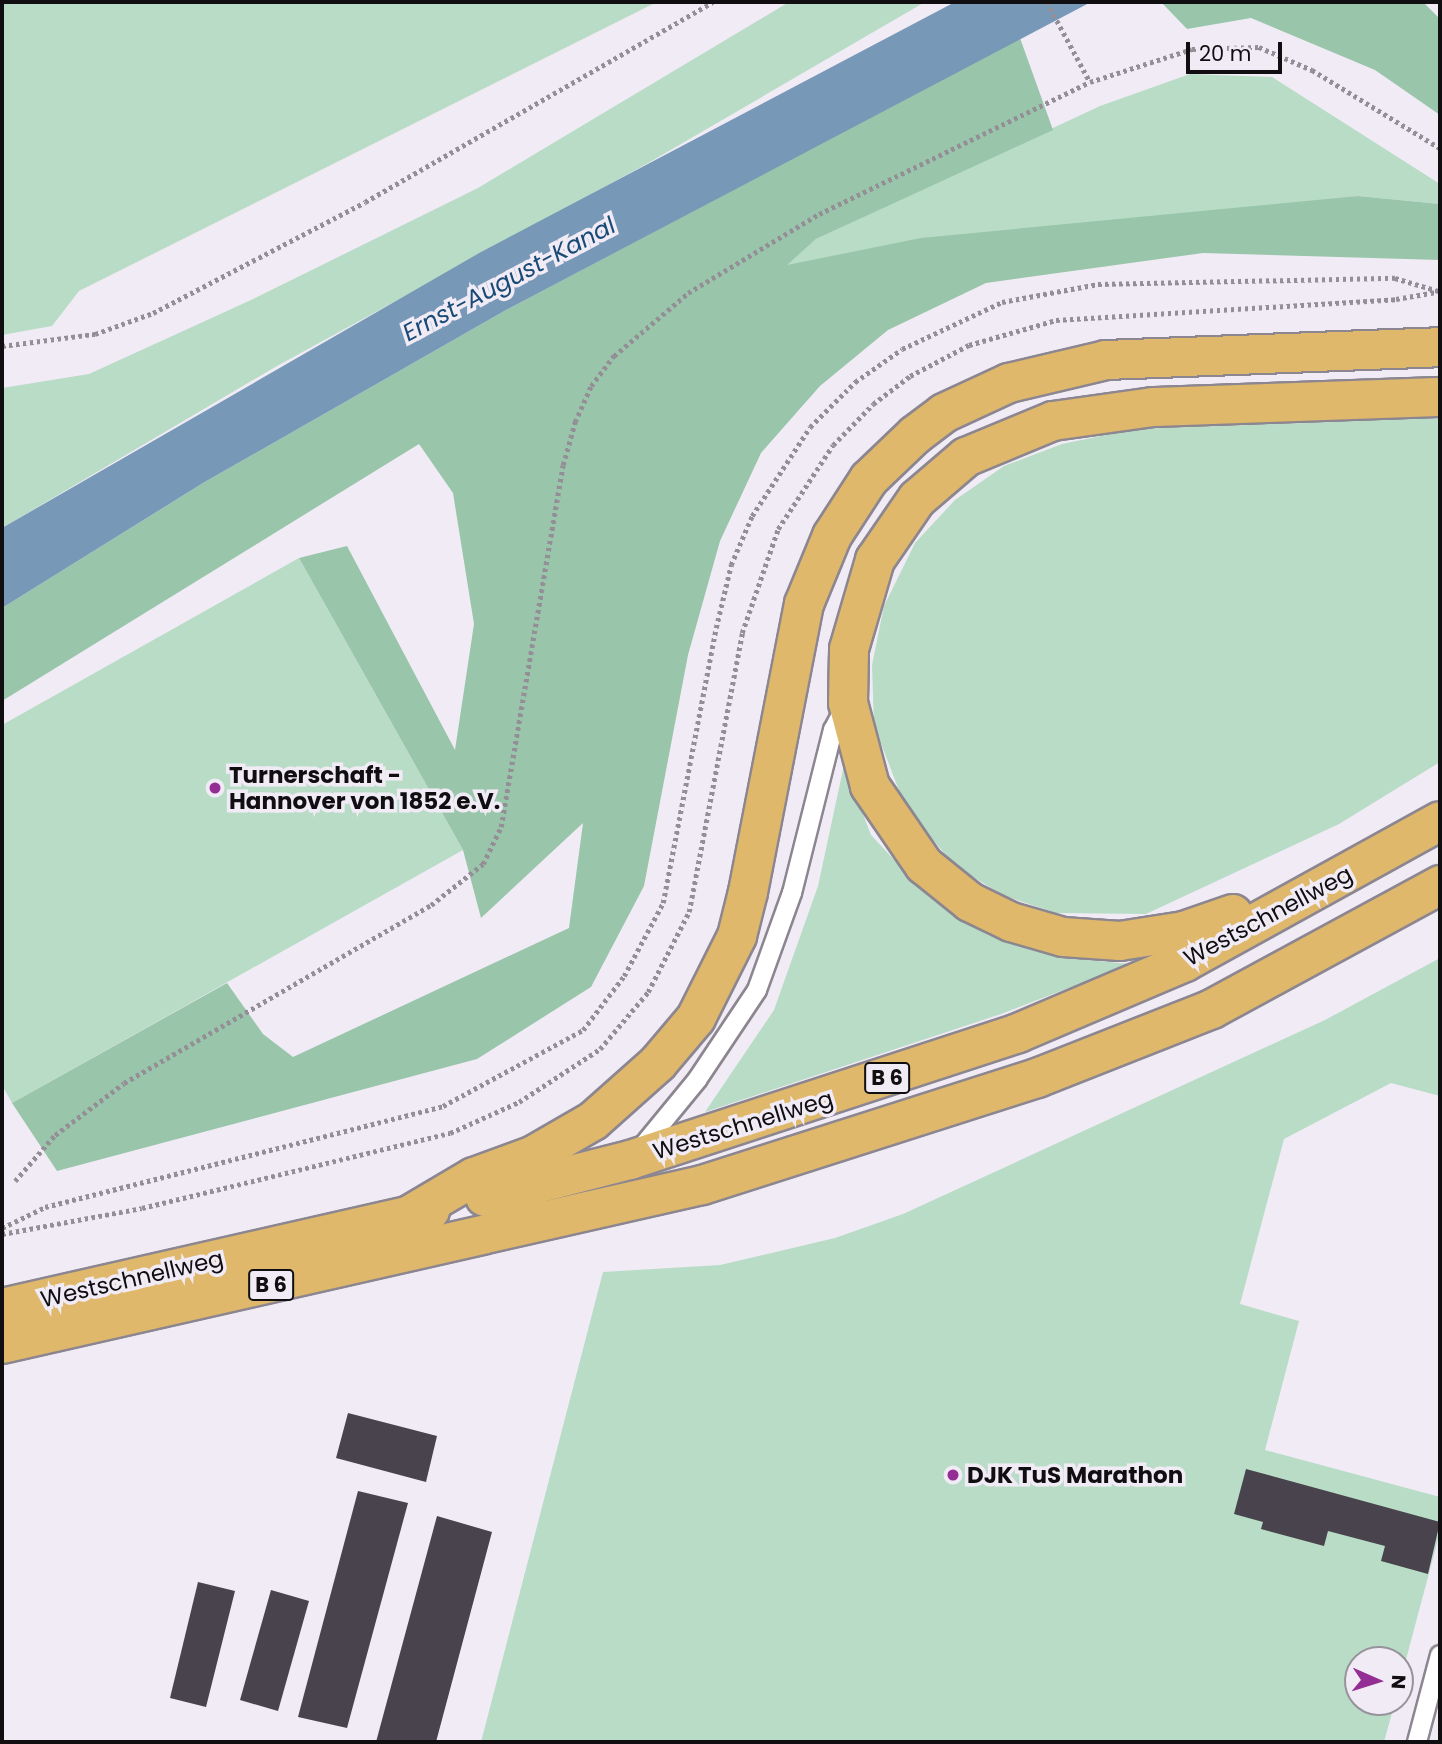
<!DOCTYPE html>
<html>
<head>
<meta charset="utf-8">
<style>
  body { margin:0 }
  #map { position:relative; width:1442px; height:1744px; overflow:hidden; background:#f1ebf6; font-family:Poppins,sans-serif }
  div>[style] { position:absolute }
  .green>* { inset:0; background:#b8dcc6 }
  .forest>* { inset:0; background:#99c5aa }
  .water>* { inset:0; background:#7898b8 }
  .building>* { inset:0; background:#48434c }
  .path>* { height:4.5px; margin-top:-2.25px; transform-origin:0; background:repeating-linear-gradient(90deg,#948f97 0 3.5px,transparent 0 7px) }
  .roads { filter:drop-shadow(2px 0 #8c8690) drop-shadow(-2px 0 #8c8690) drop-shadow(0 2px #8c8690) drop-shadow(0 -2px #8c8690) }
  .service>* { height:18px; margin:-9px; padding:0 9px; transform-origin:9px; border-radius:9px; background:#fff }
  .trunk>* { height:38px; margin:-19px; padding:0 19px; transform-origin:19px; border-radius:19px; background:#dfb86c }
  .dots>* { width:19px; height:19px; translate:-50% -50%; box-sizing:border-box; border:4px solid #f1ebf6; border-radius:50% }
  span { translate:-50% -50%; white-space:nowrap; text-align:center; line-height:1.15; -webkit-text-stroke:7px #f1ebf6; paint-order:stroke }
  .shield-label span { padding:2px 5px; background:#f1ebf6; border:2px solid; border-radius:5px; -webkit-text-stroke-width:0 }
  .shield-label { font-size:21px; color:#100e11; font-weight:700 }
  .poi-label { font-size:23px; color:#100e11; font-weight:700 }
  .left { translate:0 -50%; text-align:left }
  .street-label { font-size:23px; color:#100e11 }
  .water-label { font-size:24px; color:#194a75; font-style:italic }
  .frame { position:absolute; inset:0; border:4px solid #100e11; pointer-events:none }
  .north { position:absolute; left:1344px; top:1646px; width:70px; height:70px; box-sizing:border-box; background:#f1ebf6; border:2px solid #97939a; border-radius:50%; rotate:93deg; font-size:19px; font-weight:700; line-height:28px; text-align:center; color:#100e11 }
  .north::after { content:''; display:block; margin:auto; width:24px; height:32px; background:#942e94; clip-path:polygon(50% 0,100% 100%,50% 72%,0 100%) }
  .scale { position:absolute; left:1186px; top:42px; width:96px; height:32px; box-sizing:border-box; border:4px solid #100e11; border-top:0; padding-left:9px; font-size:21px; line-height:24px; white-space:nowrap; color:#100e11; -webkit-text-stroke:5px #f1ebf6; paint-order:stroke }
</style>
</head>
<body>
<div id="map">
  <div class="green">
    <div style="clip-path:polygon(2px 2px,657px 2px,79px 291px,52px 326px,2px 335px)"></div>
    <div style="clip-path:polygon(789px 2px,925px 2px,650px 162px,277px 366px,2px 528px,2px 388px,89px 374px,251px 300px,478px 188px)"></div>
    <div style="clip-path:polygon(1190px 74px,1272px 77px,1440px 184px,1440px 204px,1358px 196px,785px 266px,816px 239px,1100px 106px)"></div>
    <div style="clip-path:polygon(1440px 418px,1440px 762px,1339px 824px,1146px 914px,1056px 913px,1002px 895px,953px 864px,905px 806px,874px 725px,872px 665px,884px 606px,915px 543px,955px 500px,1004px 466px,1062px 444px,1135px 429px)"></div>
    <div style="clip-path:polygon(299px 558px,463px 850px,12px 1103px,2px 1085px,2px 725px)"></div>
    <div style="clip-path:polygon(844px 765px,871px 835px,924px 892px,988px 935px,1056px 957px,1131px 964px,1001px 1014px,705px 1112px,774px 1010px,818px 886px)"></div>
    <div style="clip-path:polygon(1440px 958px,1440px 1096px,1391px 1083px,1284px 1139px,1240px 1304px,1299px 1321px,1265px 1450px,1440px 1497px,1440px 1532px,1400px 1682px,1400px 1660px,1358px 1660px,1358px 1702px,1395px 1702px,1384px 1742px,481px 1742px,603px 1272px,720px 1265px,835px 1238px,903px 1214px,1325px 1020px)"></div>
  </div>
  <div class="forest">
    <div style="clip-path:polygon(1161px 2px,1423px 2px,1440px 19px,1440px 115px,1375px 70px,1251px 18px,1187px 29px)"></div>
    <div style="clip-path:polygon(1020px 38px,1053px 130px,816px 239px,787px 265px,921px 238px,1358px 196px,1440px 204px,1440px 260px,1203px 253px,986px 283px,888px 330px,820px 386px,761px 453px,720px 541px,688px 655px,644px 886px,591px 987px,477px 1059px,57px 1171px,12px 1103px,227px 983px,263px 1034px,293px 1057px,569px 928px,583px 823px,481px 918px,463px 850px,299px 558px,347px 546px,455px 750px,474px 624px,453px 493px,419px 444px,2px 701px,2px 608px,203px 483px,506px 310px)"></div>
  </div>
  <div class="water">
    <div style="clip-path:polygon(955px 2px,1091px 2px,506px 310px,203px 483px,2px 608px,2px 528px,481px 252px)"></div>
  </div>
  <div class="building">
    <div style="clip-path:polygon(348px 1413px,437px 1436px,426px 1482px,336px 1458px)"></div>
    <div style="clip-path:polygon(1246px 1469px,1440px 1522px,1428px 1574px,1381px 1561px,1385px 1546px,1328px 1531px,1324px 1546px,1261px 1529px,1263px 1522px,1234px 1514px)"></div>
    <div style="clip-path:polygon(358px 1491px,408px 1503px,347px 1728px,298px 1717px)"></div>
    <div style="clip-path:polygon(437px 1516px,492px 1532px,436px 1742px,376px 1742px)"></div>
    <div style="clip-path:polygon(198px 1582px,235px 1591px,206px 1707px,170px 1698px)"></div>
    <div style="clip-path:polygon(271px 1590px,309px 1601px,278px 1711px,240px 1700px)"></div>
  </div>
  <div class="path">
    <div style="left:1047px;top:2px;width:91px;rotate:61.7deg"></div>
    <div style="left:2px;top:346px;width:94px;rotate:-7.4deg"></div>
    <div style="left:95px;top:334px;width:62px;rotate:-19.9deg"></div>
    <div style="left:153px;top:313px;width:239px;rotate:-27.6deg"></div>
    <div style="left:365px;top:202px;width:401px;rotate:-29.9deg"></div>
    <div style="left:15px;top:1181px;width:61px;rotate:-49deg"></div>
    <div style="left:55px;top:1135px;width:86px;rotate:-37deg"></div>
    <div style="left:124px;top:1083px;width:355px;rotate:-30.1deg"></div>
    <div style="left:431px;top:905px;width:66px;rotate:-38.3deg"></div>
    <div style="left:483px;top:864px;width:41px;rotate:-64.1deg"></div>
    <div style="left:501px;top:827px;width:367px;rotate:-80.3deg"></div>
    <div style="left:563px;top:465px;width:45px;rotate:-74.4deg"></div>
    <div style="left:575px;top:422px;width:39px;rotate:-66deg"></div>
    <div style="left:591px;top:386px;width:38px;rotate:-53deg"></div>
    <div style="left:614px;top:356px;width:97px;rotate:-40.4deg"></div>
    <div style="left:688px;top:293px;width:153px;rotate:-31.1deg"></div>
    <div style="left:819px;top:214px;width:301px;rotate:-26deg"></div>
    <div style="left:1090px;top:82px;width:107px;rotate:-17.9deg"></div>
    <div style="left:1192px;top:49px;width:67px;rotate:-1.7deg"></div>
    <div style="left:1259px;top:47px;width:58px;rotate:23.5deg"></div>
    <div style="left:1312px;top:70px;width:150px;rotate:31.4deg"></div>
    <div style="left:2px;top:1228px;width:48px;rotate:-26deg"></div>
    <div style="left:45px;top:1207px;width:411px;rotate:-14.2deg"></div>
    <div style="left:443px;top:1106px;width:159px;rotate:-28.5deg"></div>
    <div style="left:583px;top:1030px;width:68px;rotate:-52.8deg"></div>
    <div style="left:624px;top:976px;width:83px;rotate:-61.9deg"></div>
    <div style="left:663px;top:903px;width:280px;rotate:-79.1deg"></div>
    <div style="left:716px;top:628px;width:65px;rotate:-76.6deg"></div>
    <div style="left:731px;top:565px;width:53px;rotate:-66.8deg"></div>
    <div style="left:752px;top:516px;width:106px;rotate:-56.9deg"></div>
    <div style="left:810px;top:427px;width:64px;rotate:-45deg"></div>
    <div style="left:855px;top:382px;width:57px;rotate:-35.1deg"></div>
    <div style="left:902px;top:349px;width:110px;rotate:-25.2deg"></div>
    <div style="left:1002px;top:302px;width:98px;rotate:-10.6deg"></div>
    <div style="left:1098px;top:284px;width:297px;rotate:-1.2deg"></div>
    <div style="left:1395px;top:278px;width:46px;rotate:16.5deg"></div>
    <div style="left:2px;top:1234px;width:142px;rotate:-10.5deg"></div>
    <div style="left:142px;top:1208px;width:317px;rotate:-13.7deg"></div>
    <div style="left:450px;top:1133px;width:76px;rotate:-24.2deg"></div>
    <div style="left:519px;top:1102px;width:97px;rotate:-33.2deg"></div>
    <div style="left:600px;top:1049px;width:75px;rotate:-49.9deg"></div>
    <div style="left:648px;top:992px;width:90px;rotate:-62.9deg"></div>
    <div style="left:689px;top:912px;width:284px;rotate:-79.2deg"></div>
    <div style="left:742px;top:633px;width:110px;rotate:-70.9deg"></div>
    <div style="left:778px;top:529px;width:100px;rotate:-56.8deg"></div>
    <div style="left:833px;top:445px;width:57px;rotate:-45.7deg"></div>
    <div style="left:873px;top:404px;width:46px;rotate:-37.1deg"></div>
    <div style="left:910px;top:376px;width:67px;rotate:-27.7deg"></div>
    <div style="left:969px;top:345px;width:91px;rotate:-16deg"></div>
    <div style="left:1056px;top:320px;width:341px;rotate:-3.5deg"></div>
    <div style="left:1396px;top:299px;width:41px;rotate:-9.9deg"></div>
  </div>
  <div class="roads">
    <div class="service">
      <div style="left:642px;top:1147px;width:87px;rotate:-50.6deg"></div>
      <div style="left:697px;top:1080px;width:108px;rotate:-56.3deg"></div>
      <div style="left:757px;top:990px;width:103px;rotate:-70.2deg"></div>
      <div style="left:792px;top:893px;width:168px;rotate:-75.9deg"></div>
      <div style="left:833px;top:730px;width:27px;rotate:-62deg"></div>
      <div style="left:1417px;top:1742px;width:90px;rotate:-75.2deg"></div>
    </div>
    <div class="trunk">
      <div style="left:1233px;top:914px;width:52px;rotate:160.9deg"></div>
      <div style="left:1184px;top:931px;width:65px;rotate:171.1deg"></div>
      <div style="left:1120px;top:941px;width:57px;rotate:-176deg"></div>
      <div style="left:1063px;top:937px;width:54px;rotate:-163.9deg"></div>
      <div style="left:1011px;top:922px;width:46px;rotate:-154deg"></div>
      <div style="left:970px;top:902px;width:59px;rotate:-141.2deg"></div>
      <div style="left:924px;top:865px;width:96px;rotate:-124.4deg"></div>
      <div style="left:870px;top:786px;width:86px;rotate:-104.8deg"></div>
      <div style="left:848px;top:703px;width:54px;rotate:-88.9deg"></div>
      <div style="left:849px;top:649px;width:93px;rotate:-73.7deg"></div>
      <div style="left:875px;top:560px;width:74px;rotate:-55.5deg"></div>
      <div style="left:917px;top:499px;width:65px;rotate:-40.6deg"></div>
      <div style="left:966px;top:457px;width:94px;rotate:-22.5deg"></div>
      <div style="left:1053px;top:421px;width:101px;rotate:-8deg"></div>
      <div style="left:1153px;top:407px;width:287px;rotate:-2deg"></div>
      <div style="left:485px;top:1197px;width:150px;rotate:-14.3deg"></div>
      <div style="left:630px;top:1160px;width:408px;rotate:-18.1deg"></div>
      <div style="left:1018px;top:1033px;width:181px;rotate:-23deg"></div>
      <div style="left:1185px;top:962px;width:291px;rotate:-28.9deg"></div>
      <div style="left:406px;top:1217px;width:79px;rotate:-30.5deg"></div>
      <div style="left:474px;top:1177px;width:64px;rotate:-20.1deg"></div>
      <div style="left:534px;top:1155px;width:68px;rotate:-30deg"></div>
      <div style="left:593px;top:1121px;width:87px;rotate:-41.7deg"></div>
      <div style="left:658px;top:1063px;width:59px;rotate:-49.8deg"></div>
      <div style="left:696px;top:1018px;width:92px;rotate:-63.4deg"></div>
      <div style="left:737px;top:936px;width:45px;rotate:-76deg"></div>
      <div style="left:748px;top:892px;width:293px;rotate:-79deg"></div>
      <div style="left:804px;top:604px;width:74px;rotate:-67.6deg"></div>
      <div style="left:832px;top:536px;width:68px;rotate:-57deg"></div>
      <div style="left:869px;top:479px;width:64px;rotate:-43.7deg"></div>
      <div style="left:915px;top:435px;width:36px;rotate:-37deg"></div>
      <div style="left:944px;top:413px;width:72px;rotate:-24.8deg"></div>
      <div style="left:1009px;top:383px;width:100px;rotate:-13.3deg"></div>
      <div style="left:1106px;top:360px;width:334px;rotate:-2.2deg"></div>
      <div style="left:2px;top:1308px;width:439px;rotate:-12.8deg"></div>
      <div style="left:2px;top:1344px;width:718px;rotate:-12.8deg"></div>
      <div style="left:702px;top:1185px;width:352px;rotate:-17.7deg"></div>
      <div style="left:1037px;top:1078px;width:188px;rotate:-21.5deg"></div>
      <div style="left:1212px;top:1009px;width:260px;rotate:-28.5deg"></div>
    </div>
  </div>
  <div class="dots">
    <div style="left:215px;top:788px;background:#942e94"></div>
    <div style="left:953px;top:1475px;background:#942e94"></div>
  </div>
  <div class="shield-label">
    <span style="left:887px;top:1078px">B 6</span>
    <span style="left:271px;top:1285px">B 6</span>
  </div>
  <div class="poi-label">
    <span class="left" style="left:229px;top:788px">Turnerschaft -<br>Hannover von 1852 e.V.</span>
    <span class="left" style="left:967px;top:1475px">DJK TuS Marathon</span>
  </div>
  <div class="street-label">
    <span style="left:1268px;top:916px;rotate:-28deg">Westschnellweg</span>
    <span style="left:743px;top:1125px;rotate:-17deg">Westschnellweg</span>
    <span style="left:132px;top:1279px;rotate:-13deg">Westschnellweg</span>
  </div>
  <div class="water-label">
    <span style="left:509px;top:279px;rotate:-28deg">Ernst-August-Kanal</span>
  </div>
  <div class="frame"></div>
  <div class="north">N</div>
  <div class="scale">20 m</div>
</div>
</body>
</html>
